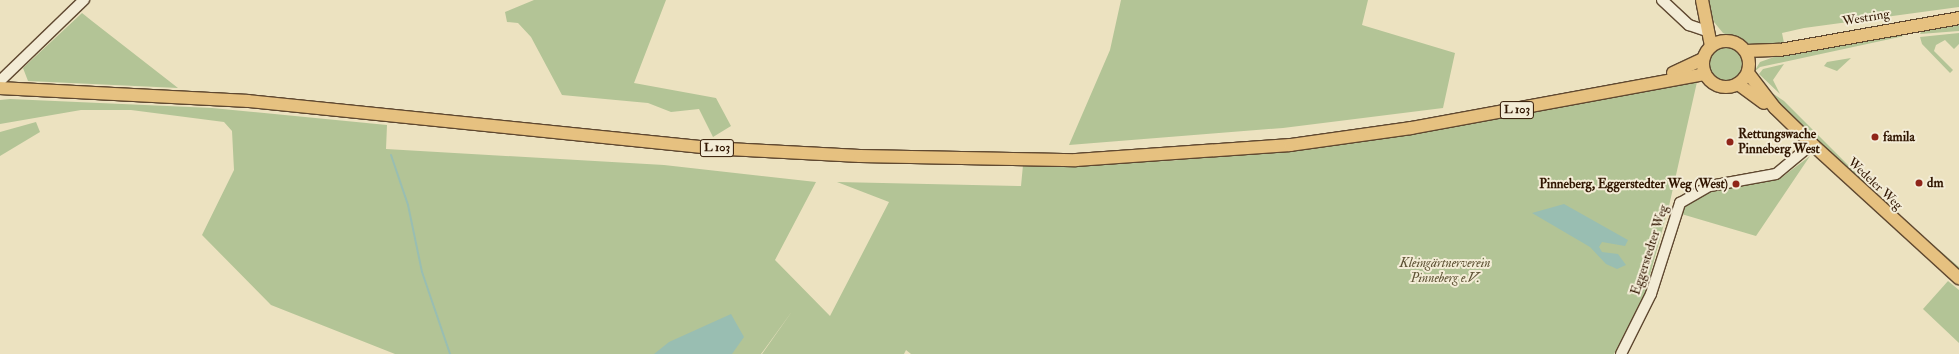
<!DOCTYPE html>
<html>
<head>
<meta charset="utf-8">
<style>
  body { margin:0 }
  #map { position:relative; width:1959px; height:354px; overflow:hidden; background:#ece2c0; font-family:"IM FELL Double Pica",serif }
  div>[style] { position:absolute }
  .green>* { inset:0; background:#b3c496 }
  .round { border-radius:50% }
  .water>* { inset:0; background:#99beb2 }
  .stream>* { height:2px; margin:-1px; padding:0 1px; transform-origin:1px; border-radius:1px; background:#99beb2 }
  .roads { filter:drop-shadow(1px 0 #5f4830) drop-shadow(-1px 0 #5f4830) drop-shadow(0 1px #5f4830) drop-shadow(0 -1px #5f4830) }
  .minor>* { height:10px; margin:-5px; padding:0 5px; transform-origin:5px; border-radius:5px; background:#f3ecd6 }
  .major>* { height:12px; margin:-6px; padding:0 6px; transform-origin:6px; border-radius:6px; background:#e6c180 }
  .major>.ring { margin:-6px; padding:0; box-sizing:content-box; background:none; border:12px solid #e6c180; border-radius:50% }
  .dots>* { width:11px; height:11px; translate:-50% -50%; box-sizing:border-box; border:2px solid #f3ecd6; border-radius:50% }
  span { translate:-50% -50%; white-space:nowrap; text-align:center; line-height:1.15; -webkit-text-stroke:4px #f3ecd6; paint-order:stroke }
  .shield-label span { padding:1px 3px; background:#f3ecd6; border:1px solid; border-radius:3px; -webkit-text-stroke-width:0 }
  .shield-label { font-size:12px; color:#301500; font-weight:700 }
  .street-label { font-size:13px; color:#301500 }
  .poi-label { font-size:13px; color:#301500; font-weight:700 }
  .left { translate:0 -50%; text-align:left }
  .right { translate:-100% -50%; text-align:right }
  .park-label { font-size:13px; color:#5e5234; font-style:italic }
</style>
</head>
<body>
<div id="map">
  <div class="green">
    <div style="clip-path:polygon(534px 0,666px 0,634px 83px,716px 98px,731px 126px,713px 137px,699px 109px,671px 112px,648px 103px,562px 95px,531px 37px,518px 23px,507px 22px,505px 12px)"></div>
    <div style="clip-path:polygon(1121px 0,1368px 0,1362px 25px,1455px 53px,1443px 108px,1283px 128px,1069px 145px,1110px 50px)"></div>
    <div style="clip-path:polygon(1708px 0,1959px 0,1959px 7px,1804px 28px,1782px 33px,1784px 43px,1765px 48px,1749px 45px,1723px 33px,1714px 22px)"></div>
    <div style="clip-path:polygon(82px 13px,92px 21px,178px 88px,28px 81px,23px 68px)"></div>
    <div style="clip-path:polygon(1959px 23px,1959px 31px,1920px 34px,1922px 30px)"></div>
    <div style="clip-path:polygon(1959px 33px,1959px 44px,1954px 49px,1945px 40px,1936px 45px,1934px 51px,1953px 70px,1950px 73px,1922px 44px,1920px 37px)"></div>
    <div style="clip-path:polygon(1899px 34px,1904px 36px,1760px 67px,1754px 72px,1760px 62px,1774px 57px)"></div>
    <div class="round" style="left:1709px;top:47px;width:34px;height:34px"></div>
    <div style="clip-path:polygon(1851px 58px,1837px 71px,1824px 66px,1827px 62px)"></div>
    <div style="clip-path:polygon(1784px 64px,1773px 80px,1780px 94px,1759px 74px,1763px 69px)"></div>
    <div style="clip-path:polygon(1687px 79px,1697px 82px,1669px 206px,1645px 293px,1614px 354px,911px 354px,906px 350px,904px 354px,762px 354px,793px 310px,761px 354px,395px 354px,271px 305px,202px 235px,234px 170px,232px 131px,224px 122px,131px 110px,81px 110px,0 124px,0 100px,10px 99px,212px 108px,387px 125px,386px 149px,664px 165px,816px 182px,775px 260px,830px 316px,889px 202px,837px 182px,1021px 186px,1023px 165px,1168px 161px,1336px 144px,1475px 122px)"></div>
    <div style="clip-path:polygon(1763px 87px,1784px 101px,1895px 212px,1959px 267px,1959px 273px,1900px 223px)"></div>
    <div style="clip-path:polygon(36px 122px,40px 132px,0 156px,0 132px)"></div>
    <div style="clip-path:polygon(1810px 156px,1756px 236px,1678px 213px,1681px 206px,1708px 192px,1781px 178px)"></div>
    <div style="clip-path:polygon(1948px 281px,1959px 290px,1959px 343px,1923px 309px)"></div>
  </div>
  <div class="water">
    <div style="clip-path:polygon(1564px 204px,1628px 240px,1625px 246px,1602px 242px,1599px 247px,1602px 252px,1618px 254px,1626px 265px,1617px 269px,1606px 264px,1590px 247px,1532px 213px)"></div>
    <div style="clip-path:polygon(731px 314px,744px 337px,732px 354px,654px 354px,669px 342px)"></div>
  </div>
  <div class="stream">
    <div style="left:391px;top:155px;width:53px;rotate:71.2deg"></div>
    <div style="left:408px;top:205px;width:68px;rotate:78.2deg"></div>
    <div style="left:422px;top:272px;width:87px;rotate:71.1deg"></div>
  </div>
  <div class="roads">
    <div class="minor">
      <div style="left:1662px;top:0;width:37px;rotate:43deg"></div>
      <div style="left:1689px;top:25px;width:21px;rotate:19deg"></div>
      <div style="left:0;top:81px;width:117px;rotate:-44deg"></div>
      <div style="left:1621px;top:354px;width:67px;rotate:-63.4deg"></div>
      <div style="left:1651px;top:294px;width:96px;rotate:-72.3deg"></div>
      <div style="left:1680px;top:203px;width:34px;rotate:-30deg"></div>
      <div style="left:1710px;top:186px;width:67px;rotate:-10.3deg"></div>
      <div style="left:1776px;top:174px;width:47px;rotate:-39.8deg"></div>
    </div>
    <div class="major">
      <div style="left:1702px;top:0;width:47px;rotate:78.9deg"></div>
      <div class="ring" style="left:1703px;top:41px;width:34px;height:34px"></div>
      <div style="left:1746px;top:51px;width:34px;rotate:-2deg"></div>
      <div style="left:1780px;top:50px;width:182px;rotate:-10.1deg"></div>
      <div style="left:1673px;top:73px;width:33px;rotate:-25deg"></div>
      <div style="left:1748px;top:73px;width:44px;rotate:52.4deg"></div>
      <div style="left:1775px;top:108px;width:52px;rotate:44.2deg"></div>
      <div style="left:1812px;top:144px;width:199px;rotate:42.4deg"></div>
      <div style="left:1738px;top:84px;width:32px;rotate:36deg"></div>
      <div style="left:0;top:88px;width:248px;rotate:3deg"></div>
      <div style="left:248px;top:101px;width:463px;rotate:5.8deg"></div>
      <div style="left:709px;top:148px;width:151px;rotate:3deg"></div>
      <div style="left:860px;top:156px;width:216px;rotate:1.1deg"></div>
      <div style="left:1076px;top:160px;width:215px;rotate:-4deg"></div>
      <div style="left:1290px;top:145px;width:122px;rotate:-8deg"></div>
      <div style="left:1411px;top:128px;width:299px;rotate:-10.4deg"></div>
    </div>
  </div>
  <div class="dots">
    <div style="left:1875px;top:137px;background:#8f2418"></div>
    <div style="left:1730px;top:142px;background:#8f2418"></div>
    <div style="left:1919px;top:183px;background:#8f2418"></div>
    <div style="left:1736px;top:184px;background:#8f2418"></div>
  </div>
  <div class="shield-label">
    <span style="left:1517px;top:110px">L 103</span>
    <span style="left:717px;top:148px">L 103</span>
  </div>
  <div class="street-label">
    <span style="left:1866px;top:18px;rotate:-10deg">Westring</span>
    <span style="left:1875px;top:184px;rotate:43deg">Wedeler Weg</span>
    <span style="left:1650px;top:250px;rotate:-72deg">Eggerstedter Weg</span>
  </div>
  <div class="poi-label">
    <span class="left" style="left:1738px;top:142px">Rettungswache<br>Pinneberg West</span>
    <span class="left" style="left:1883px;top:137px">famila</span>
    <span class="left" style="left:1927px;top:183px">dm</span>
    <span class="right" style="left:1728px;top:184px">Pinneberg, Eggerstedter Weg (West)</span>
  </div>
  <div class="park-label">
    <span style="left:1445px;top:271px">Kleingärtnerverein<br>Pinneberg e.V.</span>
  </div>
</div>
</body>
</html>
